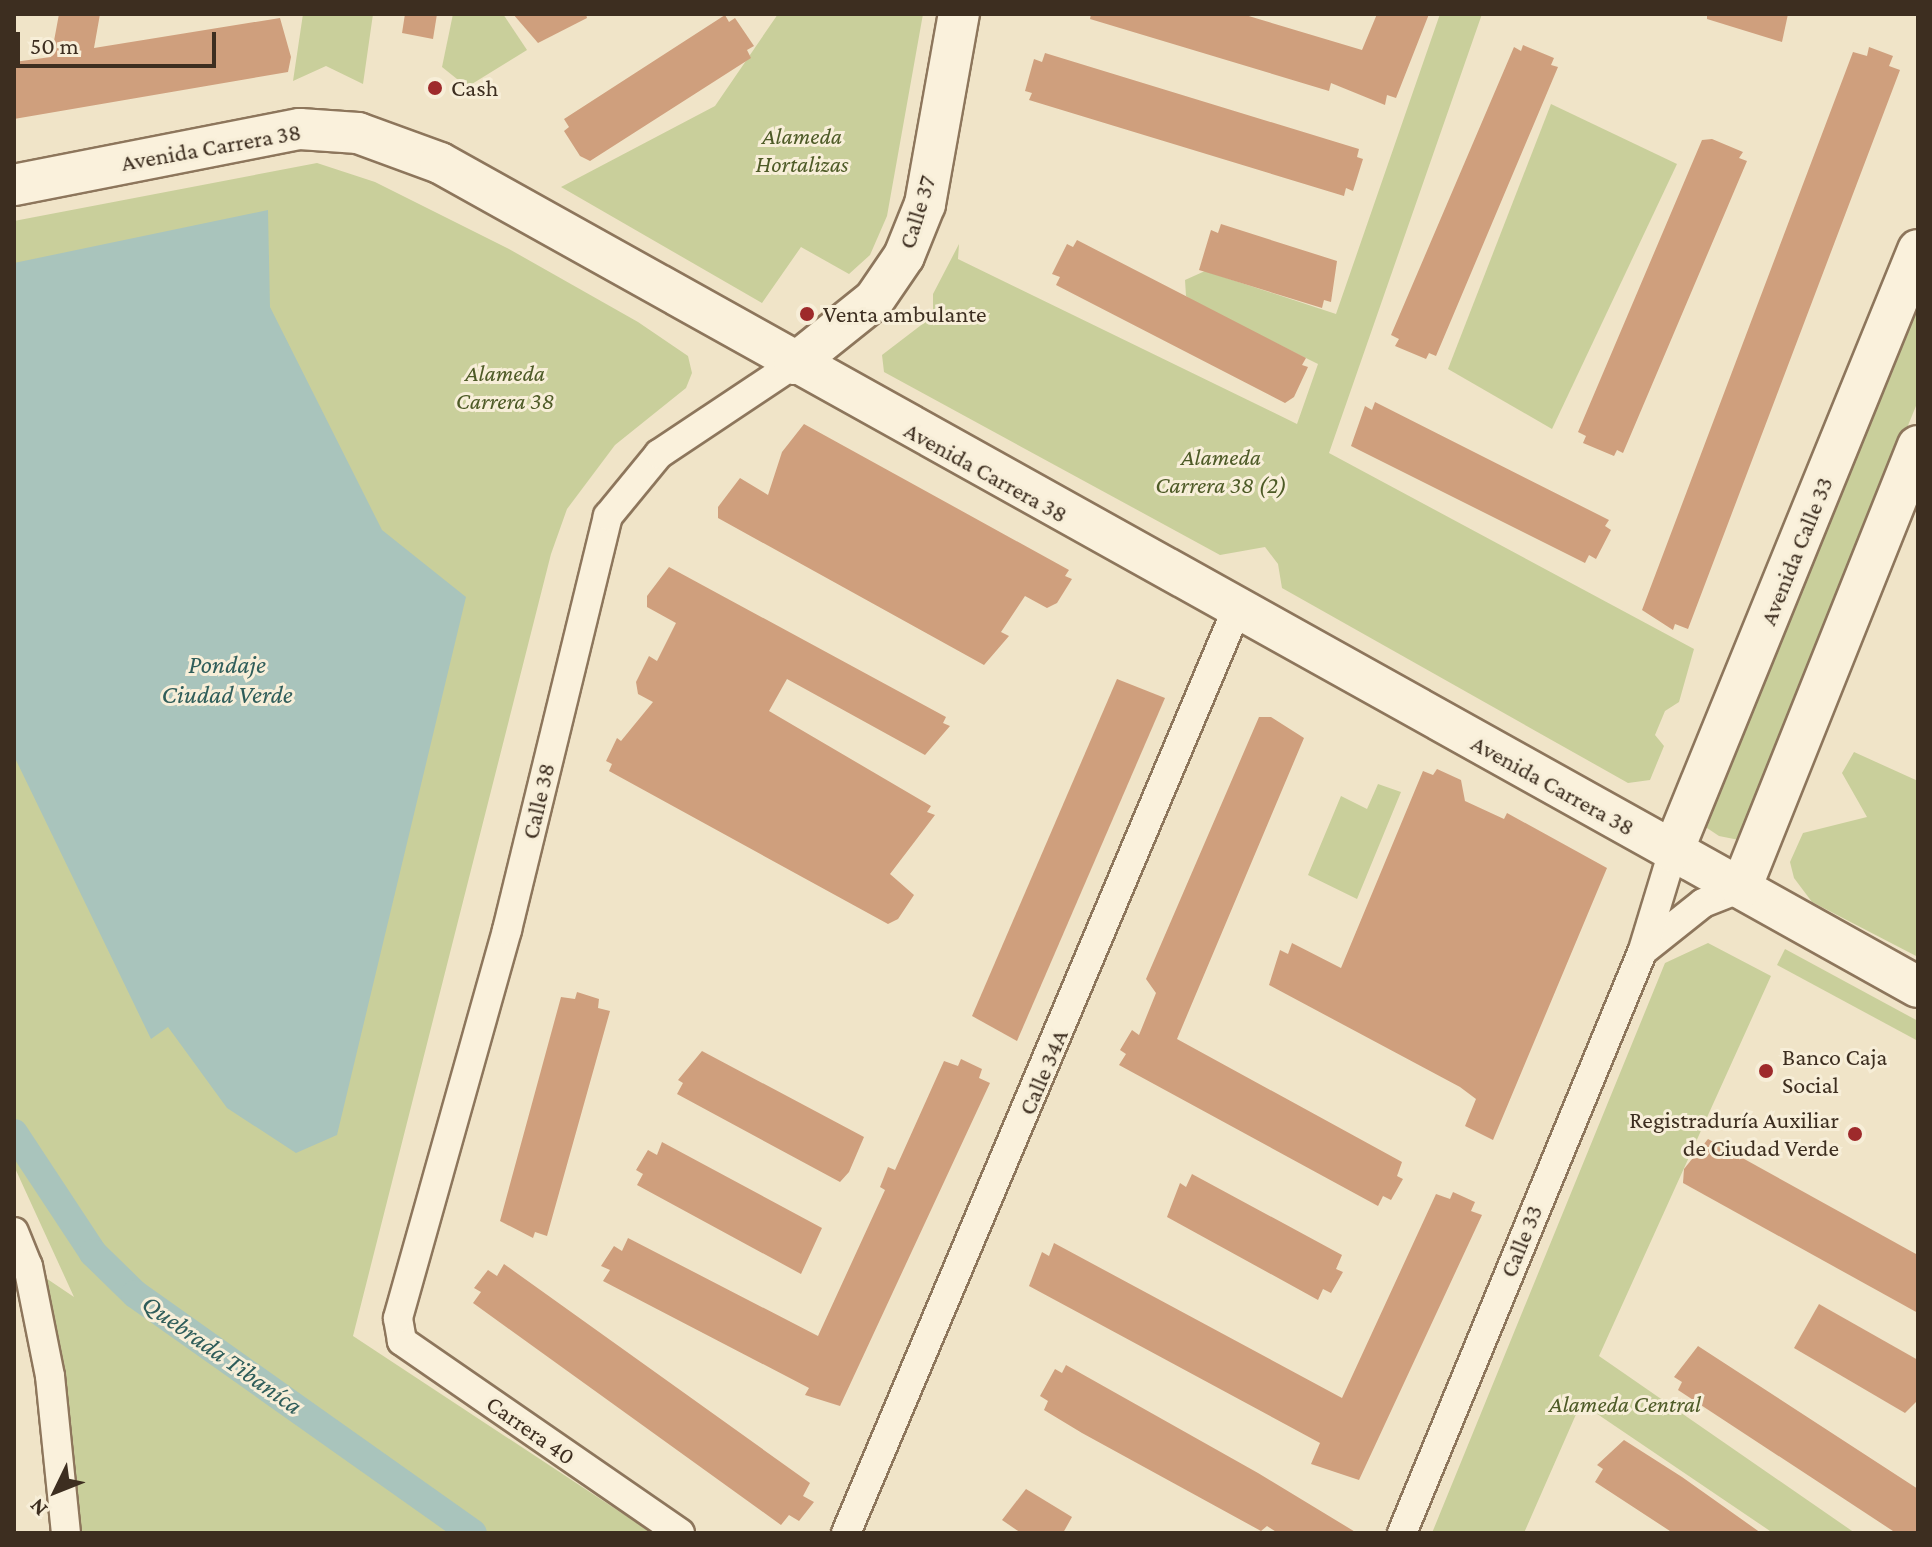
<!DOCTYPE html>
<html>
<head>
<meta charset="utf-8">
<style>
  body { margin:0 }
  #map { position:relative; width:1932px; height:1547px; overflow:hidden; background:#f0e4c8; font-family:"Crimson Pro",serif }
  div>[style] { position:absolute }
  .green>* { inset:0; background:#c9cf9b }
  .water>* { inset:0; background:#a9c4bc }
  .canal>* { height:28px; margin:-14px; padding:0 14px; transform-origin:14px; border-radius:14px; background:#a9c4bc }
  .building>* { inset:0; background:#cf9f7d }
  .roads { filter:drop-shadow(2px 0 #8d765c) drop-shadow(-2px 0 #8d765c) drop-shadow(0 2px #8d765c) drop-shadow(0 -2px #8d765c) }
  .street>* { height:28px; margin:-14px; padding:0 14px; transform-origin:14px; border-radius:14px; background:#faf1dc }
  .secondary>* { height:40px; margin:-20px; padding:0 20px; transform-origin:20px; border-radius:20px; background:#faf1dc }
  .dots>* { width:22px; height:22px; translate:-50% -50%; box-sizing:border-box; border:4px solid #f7eed8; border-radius:50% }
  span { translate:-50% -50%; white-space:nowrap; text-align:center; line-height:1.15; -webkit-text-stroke:6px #f7eed8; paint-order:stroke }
  .poi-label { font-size:24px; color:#3d2e20 }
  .left { translate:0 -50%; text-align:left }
  .right { translate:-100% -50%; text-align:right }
  .park-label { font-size:24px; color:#4d5a26; font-style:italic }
  .street-label { font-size:24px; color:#3d2e20 }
  .water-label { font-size:26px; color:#2f5d5a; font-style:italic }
  .frame { position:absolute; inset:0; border:16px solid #3d2e20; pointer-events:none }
  .north { position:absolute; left:16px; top:1451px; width:80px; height:80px; -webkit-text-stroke:6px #f7eed8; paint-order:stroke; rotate:227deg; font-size:22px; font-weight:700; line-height:32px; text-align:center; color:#3d2e20 }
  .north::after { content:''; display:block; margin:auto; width:28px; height:36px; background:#3d2e20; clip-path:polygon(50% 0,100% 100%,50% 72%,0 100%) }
  .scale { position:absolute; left:16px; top:32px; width:200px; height:36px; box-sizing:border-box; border:4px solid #3d2e20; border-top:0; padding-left:10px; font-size:24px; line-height:28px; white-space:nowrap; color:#3d2e20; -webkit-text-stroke:6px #f7eed8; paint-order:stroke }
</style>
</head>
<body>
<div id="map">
  <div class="green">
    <div style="clip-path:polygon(303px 14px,373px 14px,363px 84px,326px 66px,293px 81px)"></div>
    <div style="clip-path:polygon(453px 14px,503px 14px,527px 50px,467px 87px,442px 67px)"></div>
    <div style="clip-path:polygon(778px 14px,923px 14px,887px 216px,870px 255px,849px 274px,801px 247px,762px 303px,561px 187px,715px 106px)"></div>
    <div style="clip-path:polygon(1440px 14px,1482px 14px,1329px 453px,1694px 649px,1679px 702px,1665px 711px,1655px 735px,1664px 746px,1650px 780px,1628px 783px,1282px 588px,1278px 564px,1265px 547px,1220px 555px,884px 372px,882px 355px,933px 316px,933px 294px,959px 244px,958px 259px,1297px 424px,1318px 364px,1197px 304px,1186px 296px,1185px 280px,1205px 271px,1336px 314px)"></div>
    <div style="clip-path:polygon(1551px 104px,1677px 164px,1552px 429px,1448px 369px)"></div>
    <div style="clip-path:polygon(317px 163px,375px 182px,509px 249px,638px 322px,688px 356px,692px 373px,686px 388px,615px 445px,567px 509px,551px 554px,353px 1336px,652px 1533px,72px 1533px,28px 1266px,74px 1297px,14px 1166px,14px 221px)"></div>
    <div style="clip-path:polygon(1918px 290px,1918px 401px,1739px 840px,1719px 836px,1701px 824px)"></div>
    <div style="clip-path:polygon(1854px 752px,1918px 781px,1918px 957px,1812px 902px,1794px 878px,1790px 862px,1803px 833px,1867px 817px,1842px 773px)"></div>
    <div style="clip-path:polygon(1378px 784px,1401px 792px,1357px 899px,1308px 875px,1341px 796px,1367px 809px)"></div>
    <div style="clip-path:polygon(1708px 943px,1771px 976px,1599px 1356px,1855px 1533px,1773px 1533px,1581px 1403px,1524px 1533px,1432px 1533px,1665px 963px)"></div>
    <div style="clip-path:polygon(1785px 949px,1918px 1021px,1918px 1041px,1777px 965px)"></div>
  </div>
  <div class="water">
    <div style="clip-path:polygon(268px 210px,270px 307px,382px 530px,466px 597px,337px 1135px,296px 1153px,227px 1108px,168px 1027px,151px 1039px,14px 756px,14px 263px)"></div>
  </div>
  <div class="canal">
    <div style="left:14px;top:1133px;width:144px;rotate:56.6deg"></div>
    <div style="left:93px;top:1253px;width:59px;rotate:44.3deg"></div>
    <div style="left:135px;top:1294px;width:414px;rotate:35.3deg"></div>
  </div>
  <div class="building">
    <div style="clip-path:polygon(59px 14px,100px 14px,94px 48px,280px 18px,291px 57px,288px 72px,14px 119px,14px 62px,51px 57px)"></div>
    <div style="clip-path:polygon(405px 14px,437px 14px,433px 39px,402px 33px)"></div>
    <div style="clip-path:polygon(513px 14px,586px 14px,587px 18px,538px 43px)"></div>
    <div style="clip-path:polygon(1091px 14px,1242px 14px,1362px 50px,1377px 14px,1429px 14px,1396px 98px,1387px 95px,1385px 105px,1331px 83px,1329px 91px,1090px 19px)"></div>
    <div style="clip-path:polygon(1707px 14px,1788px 14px,1782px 42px,1707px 19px)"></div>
    <div style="clip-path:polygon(725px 15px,729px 22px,735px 18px,754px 46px,747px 50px,751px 58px,590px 161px,580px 156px,564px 131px,569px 127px,564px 119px)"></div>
    <div style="clip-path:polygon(1523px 45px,1554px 58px,1551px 65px,1558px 67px,1436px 356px,1429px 353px,1426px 359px,1395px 346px,1399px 339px,1391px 335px,1514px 47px,1521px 51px)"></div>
    <div style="clip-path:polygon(1869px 47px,1893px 56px,1889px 66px,1900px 70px,1688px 629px,1675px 624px,1673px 630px,1642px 610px,1853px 52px,1867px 56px)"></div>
    <div style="clip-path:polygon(1045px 53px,1359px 149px,1357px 157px,1363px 159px,1353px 191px,1346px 188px,1344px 196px,1029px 100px,1032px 93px,1025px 91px,1034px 59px,1042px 62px)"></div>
    <div style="clip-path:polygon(1712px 139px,1743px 152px,1739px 158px,1747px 161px,1623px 453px,1617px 450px,1614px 456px,1583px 443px,1586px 436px,1578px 432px,1702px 140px)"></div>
    <div style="clip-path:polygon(1221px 224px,1337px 261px,1331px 302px,1324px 300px,1322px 308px,1199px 270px,1211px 230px,1218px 233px)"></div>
    <div style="clip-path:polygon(1077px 240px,1306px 358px,1302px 365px,1308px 367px,1294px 397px,1285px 403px,1056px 285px,1060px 277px,1052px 274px,1067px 244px,1073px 247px)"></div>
    <div style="clip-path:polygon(1375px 402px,1609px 520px,1605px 526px,1611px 530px,1596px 559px,1589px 555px,1585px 563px,1351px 446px,1365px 406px,1372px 410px)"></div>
    <div style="clip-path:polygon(804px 424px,1069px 570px,1065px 576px,1072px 579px,1057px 603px,1047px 608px,1025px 596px,1001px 632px,1009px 636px,984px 665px,718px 518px,718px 507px,740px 478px,768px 495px,782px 452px)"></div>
    <div style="clip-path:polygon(669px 567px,946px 717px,943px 723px,950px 726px,925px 755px,787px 679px,769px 711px,931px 806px,927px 812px,935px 815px,890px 874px,914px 895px,898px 919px,888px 924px,609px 771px,612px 764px,606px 761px,617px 738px,621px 741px,653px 702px,638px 694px,636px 682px,649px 656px,657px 661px,676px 623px,647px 607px,647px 596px)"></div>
    <div style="clip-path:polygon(1117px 679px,1165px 698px,1017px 1041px,972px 1016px)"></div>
    <div style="clip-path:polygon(1259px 717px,1271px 717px,1304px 738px,1177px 1039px,1402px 1162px,1397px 1176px,1403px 1179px,1391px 1200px,1383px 1196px,1378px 1206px,1119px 1065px,1126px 1054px,1120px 1050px,1132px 1030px,1139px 1035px,1156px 993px,1146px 979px)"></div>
    <div style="clip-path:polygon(1437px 769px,1461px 780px,1465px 801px,1504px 819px,1507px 813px,1607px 868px,1493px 1140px,1465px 1126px,1476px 1099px,1460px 1087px,1269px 985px,1280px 950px,1288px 954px,1292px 943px,1341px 968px,1423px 771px,1433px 775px)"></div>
    <div style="clip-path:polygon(577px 992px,599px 999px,598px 1008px,610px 1011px,547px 1236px,535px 1232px,533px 1238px,500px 1221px,561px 997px,575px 999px)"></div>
    <div style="clip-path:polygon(702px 1051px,864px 1137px,849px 1172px,840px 1182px,677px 1094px,683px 1083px,678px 1080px)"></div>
    <div style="clip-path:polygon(961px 1059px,982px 1069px,979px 1078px,990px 1083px,840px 1406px,805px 1395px,809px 1388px,603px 1281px,610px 1270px,601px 1266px,614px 1246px,622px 1251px,628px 1238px,818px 1336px,885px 1190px,880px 1187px,888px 1167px,895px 1170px,944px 1061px,958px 1066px)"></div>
    <div style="clip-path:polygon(1708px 1139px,1916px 1254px,1918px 1313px,1683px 1183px,1684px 1169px)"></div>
    <div style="clip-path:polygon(662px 1142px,822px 1228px,801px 1274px,637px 1185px,643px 1174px,636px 1170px,648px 1150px,657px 1155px)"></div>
    <div style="clip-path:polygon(1192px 1174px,1342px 1255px,1336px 1269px,1343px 1272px,1331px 1293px,1323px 1289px,1318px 1300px,1167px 1217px,1180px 1183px,1186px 1187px)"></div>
    <div style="clip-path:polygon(1453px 1192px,1475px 1202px,1471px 1211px,1482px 1215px,1359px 1480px,1311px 1464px,1320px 1443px,1029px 1286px,1042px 1252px,1049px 1256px,1054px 1243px,1342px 1398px,1436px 1194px,1450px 1199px)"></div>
    <div style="clip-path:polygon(504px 1264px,810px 1483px,803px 1496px,814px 1502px,799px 1521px,789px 1515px,781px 1525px,473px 1303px,481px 1292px,474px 1288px,488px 1270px,497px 1276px)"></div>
    <div style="clip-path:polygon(1819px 1304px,1918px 1360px,1918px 1400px,1905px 1413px,1794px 1348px)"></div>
    <div style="clip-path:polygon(1698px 1346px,1918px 1489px,1918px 1533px,1896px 1533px,1678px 1390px,1682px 1382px,1674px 1377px)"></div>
    <div style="clip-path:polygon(1066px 1365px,1258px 1473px,1357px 1533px,1278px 1533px,1267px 1526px,1261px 1531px,1082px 1433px,1044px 1410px,1048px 1401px,1040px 1396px,1055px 1369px,1062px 1373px)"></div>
    <div style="clip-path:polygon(1624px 1440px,1682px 1477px,1761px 1533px,1673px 1533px,1595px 1482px,1603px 1469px,1597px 1465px)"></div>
    <div style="clip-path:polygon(1026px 1489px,1072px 1517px,1063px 1533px,1021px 1533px,1002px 1520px)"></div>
  </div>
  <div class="roads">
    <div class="street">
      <div style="left:1644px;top:950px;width:75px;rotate:-38.5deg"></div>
      <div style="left:1703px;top:903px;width:41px;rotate:-21.5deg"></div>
      <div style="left:14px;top:1232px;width:37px;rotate:68deg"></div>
      <div style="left:28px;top:1266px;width:112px;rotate:78.7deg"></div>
      <div style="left:50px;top:1376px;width:158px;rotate:84.2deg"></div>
      <div style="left:680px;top:1533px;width:338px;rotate:-145.4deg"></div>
      <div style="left:402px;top:1341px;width:23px;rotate:-100deg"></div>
      <div style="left:398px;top:1318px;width:403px;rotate:-74.3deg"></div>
      <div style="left:507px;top:930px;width:426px;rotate:-76.3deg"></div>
      <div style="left:608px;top:516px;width:80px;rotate:-50.6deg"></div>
      <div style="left:659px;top:454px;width:162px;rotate:-33.7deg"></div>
      <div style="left:846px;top:1533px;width:1001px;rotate:-67.07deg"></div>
      <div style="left:1402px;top:1533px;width:631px;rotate:-67.54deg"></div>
      <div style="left:1643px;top:950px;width:103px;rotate:-73.1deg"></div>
    </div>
    <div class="secondary">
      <div style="left:14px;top:185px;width:291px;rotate:-11.1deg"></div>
      <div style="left:300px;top:129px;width:58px;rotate:3.9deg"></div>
      <div style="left:358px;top:133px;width:87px;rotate:20.1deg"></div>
      <div style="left:440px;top:163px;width:1692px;rotate:29.14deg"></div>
      <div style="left:794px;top:364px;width:102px;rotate:-38.7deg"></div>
      <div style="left:874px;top:300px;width:53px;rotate:-55.7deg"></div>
      <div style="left:904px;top:256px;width:56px;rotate:-68deg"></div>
      <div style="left:925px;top:204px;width:193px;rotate:-79.9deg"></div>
      <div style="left:1673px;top:851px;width:649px;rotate:-67.82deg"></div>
      <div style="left:1741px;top:888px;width:476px;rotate:-68.2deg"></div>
    </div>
  </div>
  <div class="dots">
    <div style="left:435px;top:88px;background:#9e2a2b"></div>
    <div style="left:807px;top:314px;background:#9e2a2b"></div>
    <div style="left:1766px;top:1071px;background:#9e2a2b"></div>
    <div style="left:1855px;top:1134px;background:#9e2a2b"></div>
  </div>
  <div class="poi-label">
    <span class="left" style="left:451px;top:88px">Cash</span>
    <span class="left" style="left:823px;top:314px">Venta ambulante</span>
    <span class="left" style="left:1782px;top:1071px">Banco Caja<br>Social</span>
    <span class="right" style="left:1839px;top:1134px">Registraduría Auxiliar<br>de Ciudad Verde</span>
  </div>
  <div class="park-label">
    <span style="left:802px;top:150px">Alameda<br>Hortalizas</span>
    <span style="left:505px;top:387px">Alameda<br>Carrera 38</span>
    <span style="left:1221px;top:471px">Alameda<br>Carrera 38 (2)</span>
    <span style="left:1625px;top:1404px">Alameda Central</span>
  </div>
  <div class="street-label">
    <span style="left:211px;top:147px;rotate:-10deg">Avenida Carrera 38</span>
    <span style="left:917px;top:212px;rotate:-73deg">Calle 37</span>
    <span style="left:986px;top:472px;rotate:29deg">Avenida Carrera 38</span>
    <span style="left:1796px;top:551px;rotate:-68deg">Avenida Calle 33</span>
    <span style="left:1553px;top:785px;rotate:29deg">Avenida Carrera 38</span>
    <span style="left:538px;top:801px;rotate:-77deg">Calle 38</span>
    <span style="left:1043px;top:1072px;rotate:-67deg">Calle 34A</span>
    <span style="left:1521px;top:1241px;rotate:-68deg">Calle 33</span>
    <span style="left:531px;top:1430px;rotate:35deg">Carrera 40</span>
  </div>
  <div class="water-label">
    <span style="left:227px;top:680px">Pondaje<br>Ciudad Verde</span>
    <span style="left:222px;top:1355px;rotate:35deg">Quebrada Tibaníca</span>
  </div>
  <div class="frame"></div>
  <div class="north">N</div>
  <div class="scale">50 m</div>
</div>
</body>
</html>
